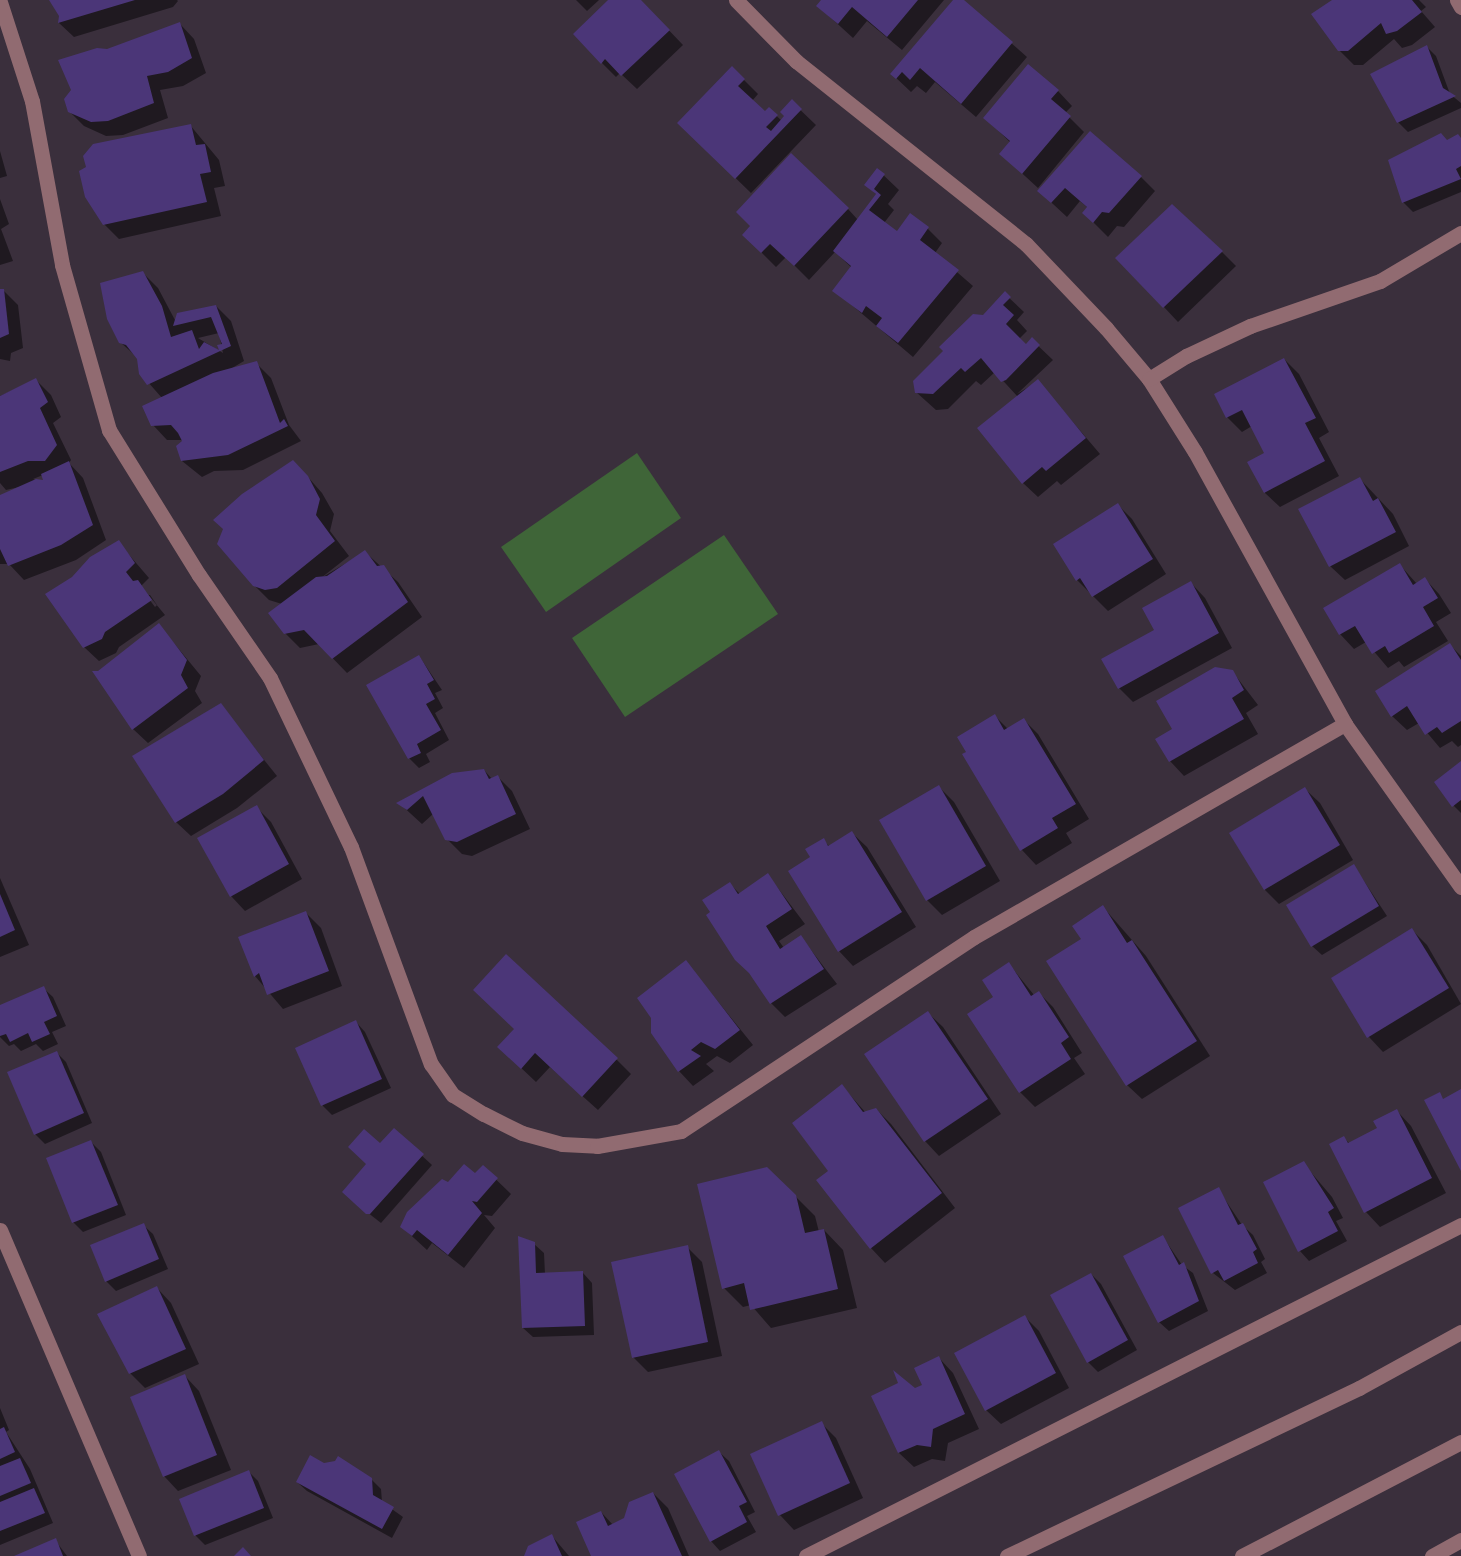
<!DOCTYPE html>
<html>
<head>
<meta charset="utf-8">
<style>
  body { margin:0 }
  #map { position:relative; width:1461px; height:1556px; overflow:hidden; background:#3a2f3c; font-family:Ubuntu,sans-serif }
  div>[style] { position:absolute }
  .green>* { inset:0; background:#3f6538 }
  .shadow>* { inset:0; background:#0007 }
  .building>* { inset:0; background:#4b3678 }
  .minor>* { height:15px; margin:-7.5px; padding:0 7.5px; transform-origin:7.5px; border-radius:7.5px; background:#916b71 }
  span { translate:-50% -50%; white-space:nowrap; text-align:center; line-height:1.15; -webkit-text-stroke:5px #3a2f3c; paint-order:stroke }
</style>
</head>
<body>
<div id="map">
  <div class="green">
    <div style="clip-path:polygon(637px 453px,681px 518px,546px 612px,501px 547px)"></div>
    <div style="clip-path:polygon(724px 535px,778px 614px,625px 717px,572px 638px)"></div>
  </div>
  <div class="shadow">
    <div style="clip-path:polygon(50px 0,177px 0,178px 1px,173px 7px,74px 37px,59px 23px,60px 16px)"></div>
    <div style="clip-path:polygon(576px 0,599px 0,587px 11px)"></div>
    <div style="clip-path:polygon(610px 0,640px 0,683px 45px,637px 89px,620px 73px,616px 77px,602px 63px)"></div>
    <div style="clip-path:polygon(823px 0,944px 0,902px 50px,867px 21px,853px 38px,818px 6px)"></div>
    <div style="clip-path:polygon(955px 0,962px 0,1027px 57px,976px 117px,935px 82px,926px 93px,917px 86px,911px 92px,892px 74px)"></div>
    <div style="clip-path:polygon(1335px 0,1419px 0,1426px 7px,1421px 11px,1435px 27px,1412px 45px,1402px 48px,1394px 39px,1363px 65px,1354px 65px,1339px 50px)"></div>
    <div style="clip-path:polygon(180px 24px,194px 39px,206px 73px,183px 86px,160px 90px,168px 118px,123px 135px,106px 136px,84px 126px,69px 111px,107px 51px)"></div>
    <div style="clip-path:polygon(1427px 47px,1436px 56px,1450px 94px,1461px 103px,1461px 108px,1408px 132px,1398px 122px)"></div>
    <div style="clip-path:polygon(732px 68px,758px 94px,752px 101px,765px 113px,769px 109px,782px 121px,792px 102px,816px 125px,751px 193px,679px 123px)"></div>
    <div style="clip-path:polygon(1058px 91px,1072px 106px,1065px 113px,1084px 132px,1038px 188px,1001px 154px,1011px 143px,985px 118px)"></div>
    <div style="clip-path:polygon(190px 125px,219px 160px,225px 186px,214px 188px,221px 216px,119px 239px,104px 224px)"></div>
    <div style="clip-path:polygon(1461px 139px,1461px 192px,1413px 212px,1403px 202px,1447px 142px)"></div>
    <div style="clip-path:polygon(0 151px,7px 176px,0 178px)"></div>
    <div style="clip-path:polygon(878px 170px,899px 190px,888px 204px,894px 210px,884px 223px,897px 233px,928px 229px,942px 243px,935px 253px,973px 286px,913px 357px,834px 290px,852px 268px,835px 252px,809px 280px,786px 257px,776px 267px,744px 235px,848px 209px,858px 220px,877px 195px,866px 185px)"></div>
    <div style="clip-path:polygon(1141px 177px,1155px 191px,1124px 227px,1117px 226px,1108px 237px,1084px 213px,1088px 208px,1080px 201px,1067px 217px,1039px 191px)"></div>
    <div style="clip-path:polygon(0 199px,9px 224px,1px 229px,13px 261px,0 265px)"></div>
    <div style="clip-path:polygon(1222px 252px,1236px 266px,1178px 322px,1118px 258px)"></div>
    <div style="clip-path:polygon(evenodd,143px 273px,158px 288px,176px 322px,216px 306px,231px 321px,244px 361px,227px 371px,256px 363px,271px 378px,289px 425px,301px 441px,243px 470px,214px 471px,202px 477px,182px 461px,183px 440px,167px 440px,153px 425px,162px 398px,140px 373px,138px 358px,120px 342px,143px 273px,219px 333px,223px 353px,198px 338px,219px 333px)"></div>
    <div style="clip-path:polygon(3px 290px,18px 305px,23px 348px,11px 353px,10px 361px,0 359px,0 291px)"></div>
    <div style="clip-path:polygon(1005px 294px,1024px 312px,1017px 320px,1027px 331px,1019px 339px,1026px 346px,1032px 340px,1053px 360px,1017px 394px,1038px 381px,1100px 454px,1061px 485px,1057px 481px,1038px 497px,1023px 483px,1018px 397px,995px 372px,981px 385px,976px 381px,948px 409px,936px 410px,916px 392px)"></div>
    <div style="clip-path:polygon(1284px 359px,1299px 374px,1329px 432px,1319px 438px,1339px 476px,1280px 507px,1265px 493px,1250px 462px,1266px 454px,1252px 426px,1242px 432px,1227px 417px)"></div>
    <div style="clip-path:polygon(evenodd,36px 380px,51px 395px,61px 417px,53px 423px,71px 460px,69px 463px,83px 478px,106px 540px,76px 560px,24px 580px,9px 564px,0 564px,0 496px,24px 486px,6px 490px,0 483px,0 396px,36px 380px,43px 475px,45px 483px,33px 479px,43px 475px)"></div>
    <div style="clip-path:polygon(307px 476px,322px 493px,334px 514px,330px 531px,349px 556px,321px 578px,365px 552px,398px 582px,422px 617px,347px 673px,319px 644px,300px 648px,285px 633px,282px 604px,269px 600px,254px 585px)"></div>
    <div style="clip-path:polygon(1360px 479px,1393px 514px,1409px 546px,1345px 580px,1330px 566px)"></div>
    <div style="clip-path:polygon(1118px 505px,1132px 519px,1166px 574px,1108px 611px,1077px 580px)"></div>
    <div style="clip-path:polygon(evenodd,118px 542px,149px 578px,141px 586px,165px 615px,119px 647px,116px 653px,99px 661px,84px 647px,73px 578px,118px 542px,146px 595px,150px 595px,157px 605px,155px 607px,146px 595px)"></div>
    <div style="clip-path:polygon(1400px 565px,1417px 584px,1425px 579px,1439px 594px,1451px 613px,1436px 622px,1448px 641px,1404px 667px,1399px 661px,1388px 668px,1366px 642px,1354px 649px,1340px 634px)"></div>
    <div style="clip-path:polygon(1191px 583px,1205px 598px,1232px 648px,1133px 702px,1119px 688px)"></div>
    <div style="clip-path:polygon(159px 625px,201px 676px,195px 691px,202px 703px,148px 743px,133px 729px,98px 673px)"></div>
    <div style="clip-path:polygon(1450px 645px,1461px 656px,1461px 745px,1458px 747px,1452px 741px,1440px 748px,1419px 723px,1407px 730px,1392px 716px)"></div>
    <div style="clip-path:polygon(419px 656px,442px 690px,435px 693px,443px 708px,435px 713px,449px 740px,426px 754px,430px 762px,419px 768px,409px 758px)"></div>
    <div style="clip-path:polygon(1232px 671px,1258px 705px,1246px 713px,1258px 734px,1184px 776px,1170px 761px,1174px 730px)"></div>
    <div style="clip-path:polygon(220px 705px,277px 776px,237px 808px,191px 836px,176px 822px)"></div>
    <div style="clip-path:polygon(995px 716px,1008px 729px,1024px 720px,1038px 734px,1089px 819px,1066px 833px,1072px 843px,1036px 865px,1022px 850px,964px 755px)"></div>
    <div style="clip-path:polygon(1461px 763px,1461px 813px,1454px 806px)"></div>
    <div style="clip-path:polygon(484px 770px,492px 779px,498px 777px,512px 791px,530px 829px,472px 856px,462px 854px,447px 839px,433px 814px,422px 824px,399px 803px)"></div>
    <div style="clip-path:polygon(939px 787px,954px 802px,1000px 881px,942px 915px,927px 900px,881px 821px)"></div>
    <div style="clip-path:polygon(1305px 789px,1320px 803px,1353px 860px,1279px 904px,1265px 890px)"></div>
    <div style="clip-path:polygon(256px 807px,271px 822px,302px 879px,245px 911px,231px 896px)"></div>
    <div style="clip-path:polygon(852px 833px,867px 847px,916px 927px,853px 966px,839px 951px,812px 857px,823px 840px,830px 847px)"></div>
    <div style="clip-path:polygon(1354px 866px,1387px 916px,1322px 955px,1312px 946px)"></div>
    <div style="clip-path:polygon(768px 875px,805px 924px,779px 941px,784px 948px,801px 937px,837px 984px,785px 1017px,771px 1003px,729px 883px,740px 894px)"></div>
    <div style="clip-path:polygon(0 878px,29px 945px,0 957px)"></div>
    <div style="clip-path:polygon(1103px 907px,1146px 956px,1210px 1056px,1142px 1099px,1127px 1085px,1083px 939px)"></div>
    <div style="clip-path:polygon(306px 913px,321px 928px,342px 986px,283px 1009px,255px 976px,240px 938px)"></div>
    <div style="clip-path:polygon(1412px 930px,1427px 945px,1461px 1004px,1383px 1052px,1369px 1037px,1333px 979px)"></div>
    <div style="clip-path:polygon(686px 962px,753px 1045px,730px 1063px,717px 1056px,706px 1064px,714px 1071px,693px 1086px,679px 1071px)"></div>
    <div style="clip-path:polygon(1009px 964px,1034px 995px,1039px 993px,1053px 1007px,1082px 1053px,1074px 1058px,1085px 1074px,1035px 1107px,1020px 1092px,969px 1014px,995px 997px)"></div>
    <div style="clip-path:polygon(43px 988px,53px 997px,66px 1026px,52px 1032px,58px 1044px,43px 1051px,36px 1044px,21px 1051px,14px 1044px,9px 1046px,0 1037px,0 1007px)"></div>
    <div style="clip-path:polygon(928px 1013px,943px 1027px,1001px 1114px,939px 1156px,925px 1141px)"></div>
    <div style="clip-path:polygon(356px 1022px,365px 1032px,391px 1088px,332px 1115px,323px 1106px,297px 1049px)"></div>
    <div style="clip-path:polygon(499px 1047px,617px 1060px,631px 1074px,598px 1110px,550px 1067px,536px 1082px)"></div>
    <div style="clip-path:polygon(56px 1052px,66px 1062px,92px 1123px,45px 1144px,35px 1134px)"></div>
    <div style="clip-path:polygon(842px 1086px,866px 1113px,876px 1109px,891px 1124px,955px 1208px,885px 1263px,871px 1248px,830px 1171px)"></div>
    <div style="clip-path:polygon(1397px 1111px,1411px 1126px,1446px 1193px,1380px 1227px,1366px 1212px,1331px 1145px,1344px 1138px,1350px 1144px,1379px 1128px)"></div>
    <div style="clip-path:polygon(394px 1130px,432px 1165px,381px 1223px,353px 1201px,368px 1165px)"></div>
    <div style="clip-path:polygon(91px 1142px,101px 1152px,126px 1215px,83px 1232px,73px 1222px)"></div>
    <div style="clip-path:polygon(1303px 1163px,1332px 1197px,1343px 1218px,1336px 1221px,1347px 1241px,1309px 1261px,1300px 1251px,1265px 1183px)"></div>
    <div style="clip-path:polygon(483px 1167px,511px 1194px,492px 1216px,484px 1215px,495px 1228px,464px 1268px,432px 1243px,427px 1250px,402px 1227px,448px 1183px,475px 1176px)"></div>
    <div style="clip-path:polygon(767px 1168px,815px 1216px,819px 1232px,824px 1230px,843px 1250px,857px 1308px,771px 1328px,751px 1305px,743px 1307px,724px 1288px)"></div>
    <div style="clip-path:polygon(1218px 1189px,1242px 1225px,1253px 1235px,1265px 1259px,1261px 1262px,1267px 1273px,1235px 1290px,1213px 1273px,1180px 1209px)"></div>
    <div style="clip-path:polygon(143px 1225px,153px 1234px,168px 1269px,116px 1291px,106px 1281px)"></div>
    <div style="clip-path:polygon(1163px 1237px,1182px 1265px,1193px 1273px,1208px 1311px,1169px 1331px,1159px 1322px)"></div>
    <div style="clip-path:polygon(534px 1244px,544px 1253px,545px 1274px,583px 1273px,592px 1283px,594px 1335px,533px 1337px,523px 1328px)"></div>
    <div style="clip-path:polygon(687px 1247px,702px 1262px,722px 1356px,648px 1372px,633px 1357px)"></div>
    <div style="clip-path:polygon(1091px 1274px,1101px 1284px,1137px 1350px,1098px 1372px,1088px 1362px)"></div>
    <div style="clip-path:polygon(157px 1288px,171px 1303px,199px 1364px,145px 1388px,130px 1373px)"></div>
    <div style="clip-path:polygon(1025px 1317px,1039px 1331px,1069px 1388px,1001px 1424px,986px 1410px)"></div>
    <div style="clip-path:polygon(939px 1358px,953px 1373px,979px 1429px,948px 1443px,945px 1461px,932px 1459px,914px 1467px,899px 1453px,915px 1390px,924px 1386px)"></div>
    <div style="clip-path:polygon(185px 1376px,199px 1391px,231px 1470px,178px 1491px,164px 1476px)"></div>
    <div style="clip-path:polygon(0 1408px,9px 1430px,6px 1432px,30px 1469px,53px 1523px,0 1545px)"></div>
    <div style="clip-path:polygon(821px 1423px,836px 1438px,863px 1498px,794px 1530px,780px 1515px)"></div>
    <div style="clip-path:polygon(719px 1452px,729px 1461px,755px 1512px,747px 1516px,756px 1532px,720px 1551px,711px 1541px)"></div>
    <div style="clip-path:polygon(324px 1464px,371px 1479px,381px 1489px,382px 1502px,403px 1517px,392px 1538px,307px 1491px,297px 1482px)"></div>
    <div style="clip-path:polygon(249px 1472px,258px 1481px,273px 1518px,205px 1545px,196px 1536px,181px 1500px)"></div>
    <div style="clip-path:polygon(653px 1493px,668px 1508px,689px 1556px,592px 1556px,601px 1512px,613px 1525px,625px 1520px)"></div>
    <div style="clip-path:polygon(552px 1536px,569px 1556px,526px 1556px)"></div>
    <div style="clip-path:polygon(55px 1540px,67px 1556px,17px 1556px)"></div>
  </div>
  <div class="building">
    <div style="clip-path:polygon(49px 0,135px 0,58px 23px,59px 16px)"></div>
    <div style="clip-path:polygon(608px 0,641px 0,670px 30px,621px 76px,605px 59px,601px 64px,573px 34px)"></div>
    <div style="clip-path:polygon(821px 0,918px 0,887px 37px,852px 7px,838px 24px,816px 6px)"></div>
    <div style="clip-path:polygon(953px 0,964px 0,1013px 42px,961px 104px,920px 68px,910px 80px,902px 72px,896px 79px,890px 74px)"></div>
    <div style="clip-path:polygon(1332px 0,1412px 0,1422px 12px,1397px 31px,1386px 34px,1381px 23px,1348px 51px,1338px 51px,1311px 14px)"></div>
    <div style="clip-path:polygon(180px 22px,192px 58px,168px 72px,147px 76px,154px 103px,108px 121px,91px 122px,68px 112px,64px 99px,71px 90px,58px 60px,97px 48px,107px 49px)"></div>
    <div style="clip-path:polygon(1427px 45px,1443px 88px,1456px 96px,1397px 123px,1370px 74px)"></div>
    <div style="clip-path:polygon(1028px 64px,1059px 90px,1051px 99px,1071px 116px,1022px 174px,999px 154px,1010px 141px,983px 118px)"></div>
    <div style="clip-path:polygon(732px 66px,745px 79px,738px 86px,765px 111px,769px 107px,778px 115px,766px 127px,771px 131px,784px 116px,780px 112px,792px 99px,802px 109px,735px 179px,677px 123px)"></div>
    <div style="clip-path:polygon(191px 124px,196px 145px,205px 144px,211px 172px,200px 174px,207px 202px,103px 225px,85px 197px,79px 171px,86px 167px,83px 156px,93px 144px)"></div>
    <div style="clip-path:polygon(1090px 131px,1142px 176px,1109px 213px,1102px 212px,1093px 223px,1082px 213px,1087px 207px,1065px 188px,1051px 203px,1037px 191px)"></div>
    <div style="clip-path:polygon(1441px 133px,1447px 140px,1458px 134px,1461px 138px,1461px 166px,1456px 169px,1461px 179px,1402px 203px,1388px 160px)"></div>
    <div style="clip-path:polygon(791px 153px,849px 208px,794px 266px,770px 244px,761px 253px,742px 235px,750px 226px,736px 212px)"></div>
    <div style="clip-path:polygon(877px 168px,885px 174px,874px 189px,881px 195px,869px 210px,897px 231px,910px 213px,929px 227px,920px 240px,959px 270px,898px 343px,876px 326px,882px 318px,866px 306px,862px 313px,832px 291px,851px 266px,833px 251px,876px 194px,864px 185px)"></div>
    <div style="clip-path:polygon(1172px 204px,1223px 251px,1163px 308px,1115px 258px)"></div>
    <div style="clip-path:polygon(143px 271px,162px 306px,171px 337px,192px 330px,199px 349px,204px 342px,219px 350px,217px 345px,222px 344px,211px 317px,173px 326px,177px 313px,216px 305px,231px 346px,147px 385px,139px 374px,137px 359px,126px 345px,119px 343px,107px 319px,100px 283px)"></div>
    <div style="clip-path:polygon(0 289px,4px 289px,9px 334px,0 338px)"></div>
    <div style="clip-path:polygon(1005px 291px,1011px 297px,1003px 305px,1014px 315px,1006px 324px,1026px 344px,1032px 337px,1040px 345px,1006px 380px,1001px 382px,981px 358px,965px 372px,961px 368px,933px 394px,915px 393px,913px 381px,943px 351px,939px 347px,973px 314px,983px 315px)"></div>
    <div style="clip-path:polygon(1284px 358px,1316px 418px,1305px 423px,1325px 461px,1264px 493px,1247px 462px,1264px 453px,1242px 410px,1226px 418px,1214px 394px)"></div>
    <div style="clip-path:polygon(257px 361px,280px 423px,284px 419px,288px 426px,228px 455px,181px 461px,176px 446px,182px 441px,178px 433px,171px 425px,151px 426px,142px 406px,213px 373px)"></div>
    <div style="clip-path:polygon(36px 378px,48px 402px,40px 408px,57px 445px,45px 461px,28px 461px,0 472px,0 396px)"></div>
    <div style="clip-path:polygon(1038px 379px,1086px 438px,1046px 471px,1042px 467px,1022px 484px,977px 428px)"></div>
    <div style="clip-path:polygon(293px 460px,308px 476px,320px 499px,316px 515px,335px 541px,277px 588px,265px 590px,253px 586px,217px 544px,223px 529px,213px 520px,242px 494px)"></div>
    <div style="clip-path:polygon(69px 461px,93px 525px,61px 545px,8px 566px,0 549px,0 495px,36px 479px,43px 480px,41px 474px)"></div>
    <div style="clip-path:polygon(1360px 477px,1373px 501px,1378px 498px,1396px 532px,1329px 567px,1298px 509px)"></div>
    <div style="clip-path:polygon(1118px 503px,1153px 559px,1092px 597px,1080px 578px,1076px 581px,1053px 544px)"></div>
    <div style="clip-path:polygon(119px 540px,135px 563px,126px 572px,133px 581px,138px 580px,152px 600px,105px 632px,102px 639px,83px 648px,45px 594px,72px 577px,90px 557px)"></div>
    <div style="clip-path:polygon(365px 550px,377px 566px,384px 565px,408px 602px,332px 659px,304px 630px,284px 634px,268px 613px,316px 577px,327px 576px)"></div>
    <div style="clip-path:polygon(1400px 563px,1413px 585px,1425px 577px,1438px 598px,1423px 607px,1434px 626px,1389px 653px,1385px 646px,1372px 654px,1355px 626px,1339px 635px,1323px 608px)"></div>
    <div style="clip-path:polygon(1191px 581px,1219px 633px,1118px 689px,1101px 659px,1154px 630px,1142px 608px)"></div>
    <div style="clip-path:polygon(159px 623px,187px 660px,181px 675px,188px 688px,132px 730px,92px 671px,98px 671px)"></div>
    <div style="clip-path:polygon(1450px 643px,1461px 660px,1461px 721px,1442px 733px,1437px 727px,1425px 735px,1407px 706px,1391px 717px,1375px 691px)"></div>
    <div style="clip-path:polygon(419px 655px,434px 680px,427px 684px,435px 699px,426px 704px,441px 730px,417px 744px,421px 753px,408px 759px,366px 685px)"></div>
    <div style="clip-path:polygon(1215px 667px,1233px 670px,1244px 690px,1232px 698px,1244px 719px,1169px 762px,1155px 739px,1172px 729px,1156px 701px)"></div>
    <div style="clip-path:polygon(221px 703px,264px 760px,223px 794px,175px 823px,132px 756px)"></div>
    <div style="clip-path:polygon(995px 714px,1004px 730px,1024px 718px,1076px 804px,1052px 818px,1058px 828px,1020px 851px,962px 754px,966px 752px,957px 737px)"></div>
    <div style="clip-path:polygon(1461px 761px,1461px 800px,1452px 807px,1434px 782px)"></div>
    <div style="clip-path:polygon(484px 769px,489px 779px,498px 775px,516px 814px,457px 842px,445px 840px,423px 796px,407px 810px,396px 803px,452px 773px)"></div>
    <div style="clip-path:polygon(939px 785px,986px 866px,926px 901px,879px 820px)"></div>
    <div style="clip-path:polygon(1305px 787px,1340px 845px,1264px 890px,1229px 833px)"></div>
    <div style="clip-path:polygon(257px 805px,289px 864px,230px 897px,197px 838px)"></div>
    <div style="clip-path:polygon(852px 831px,902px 912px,838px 952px,788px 871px,810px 857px,805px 849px,824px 838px,828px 846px)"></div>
    <div style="clip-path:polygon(1354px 864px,1379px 906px,1311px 947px,1286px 905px)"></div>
    <div style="clip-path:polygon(768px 873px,792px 909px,766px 926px,780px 949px,801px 935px,824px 969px,770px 1004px,749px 973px,735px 960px,706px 915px,710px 912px,702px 900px,730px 882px,738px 894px)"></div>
    <div style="clip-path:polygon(0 894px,15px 930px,0 937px)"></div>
    <div style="clip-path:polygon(1103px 905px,1127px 943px,1132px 940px,1197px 1041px,1126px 1086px,1046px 961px,1081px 939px,1072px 926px)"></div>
    <div style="clip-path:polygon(306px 911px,329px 971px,267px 995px,259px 973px,254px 977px,238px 937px)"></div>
    <div style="clip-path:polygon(1412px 928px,1449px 988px,1367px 1038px,1331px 978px)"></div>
    <div style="clip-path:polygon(506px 954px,618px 1058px,582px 1097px,535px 1053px,521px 1069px,497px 1047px,514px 1029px,473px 990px)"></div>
    <div style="clip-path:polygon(686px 960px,740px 1030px,715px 1049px,701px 1042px,691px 1050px,701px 1056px,678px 1072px,651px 1033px,651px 1018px,637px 998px)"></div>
    <div style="clip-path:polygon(1009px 962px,1031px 996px,1039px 991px,1069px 1037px,1061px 1043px,1071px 1059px,1019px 1093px,967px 1014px,993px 997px,982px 980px)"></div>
    <div style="clip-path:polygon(44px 986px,57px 1016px,44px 1022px,50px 1034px,32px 1042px,28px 1033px,10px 1042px,6px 1034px,0 1036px,0 1005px)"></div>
    <div style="clip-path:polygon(928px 1011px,988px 1099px,924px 1142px,864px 1054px)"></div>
    <div style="clip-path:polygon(356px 1020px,382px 1079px,321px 1106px,295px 1048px)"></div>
    <div style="clip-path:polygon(57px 1051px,84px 1113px,34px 1135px,7px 1072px)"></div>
    <div style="clip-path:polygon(842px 1084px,863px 1112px,876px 1108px,942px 1193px,870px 1249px,816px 1180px,828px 1171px,792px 1123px)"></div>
    <div style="clip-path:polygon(1461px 1089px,1461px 1171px,1424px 1100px,1440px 1092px,1443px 1099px)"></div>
    <div style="clip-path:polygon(1397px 1109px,1432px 1178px,1364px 1213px,1329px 1144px,1344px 1136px,1348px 1143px,1377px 1128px,1373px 1121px)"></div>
    <div style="clip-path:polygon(394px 1128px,424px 1154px,370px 1214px,366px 1214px,342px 1192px,366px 1164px,348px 1147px,364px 1129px,380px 1143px)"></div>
    <div style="clip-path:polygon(91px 1140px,118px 1205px,72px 1223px,46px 1158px)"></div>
    <div style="clip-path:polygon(1304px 1161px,1334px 1208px,1328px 1212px,1338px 1231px,1298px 1252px,1263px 1182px)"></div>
    <div style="clip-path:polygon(464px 1164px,475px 1173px,483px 1165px,498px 1178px,477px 1202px,472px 1201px,482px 1213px,448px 1255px,417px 1230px,412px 1236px,400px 1227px,407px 1212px,442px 1179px,448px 1182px)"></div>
    <div style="clip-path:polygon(767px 1167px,796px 1195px,805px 1233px,824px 1229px,838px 1289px,750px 1310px,744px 1283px,722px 1289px,697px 1184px)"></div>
    <div style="clip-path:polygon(1219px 1187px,1238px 1225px,1243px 1223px,1257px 1249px,1253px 1252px,1258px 1263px,1224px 1281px,1218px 1270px,1211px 1274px,1178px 1208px)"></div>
    <div style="clip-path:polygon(144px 1223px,159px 1259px,105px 1282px,90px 1245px)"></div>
    <div style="clip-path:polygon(1163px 1235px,1179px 1265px,1184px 1262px,1199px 1301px,1158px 1323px,1123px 1256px)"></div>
    <div style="clip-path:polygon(518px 1236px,535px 1242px,536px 1273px,583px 1271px,585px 1326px,522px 1328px)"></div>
    <div style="clip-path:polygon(688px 1245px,708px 1342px,632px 1358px,611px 1262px)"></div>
    <div style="clip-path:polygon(1091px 1273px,1128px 1340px,1087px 1363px,1050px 1295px)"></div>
    <div style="clip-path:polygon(157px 1286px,186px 1349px,129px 1374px,97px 1314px)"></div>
    <div style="clip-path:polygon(1025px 1315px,1056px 1373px,985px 1411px,954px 1353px)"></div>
    <div style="clip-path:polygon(939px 1356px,965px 1414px,933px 1429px,931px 1447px,917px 1445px,898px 1453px,871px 1396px,898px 1383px,893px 1370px,915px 1388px,922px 1385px,914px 1368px)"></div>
    <div style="clip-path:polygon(185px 1374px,217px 1455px,163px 1477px,130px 1397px)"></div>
    <div style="clip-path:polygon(822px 1421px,850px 1483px,778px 1516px,750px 1454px)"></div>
    <div style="clip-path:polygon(4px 1427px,15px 1452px,0 1459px,0 1429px)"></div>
    <div style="clip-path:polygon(719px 1450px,747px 1502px,739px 1506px,747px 1522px,710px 1542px,674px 1474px)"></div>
    <div style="clip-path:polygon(310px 1455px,324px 1463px,335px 1461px,338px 1456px,372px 1478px,373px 1495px,394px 1507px,382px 1529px,296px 1482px)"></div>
    <div style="clip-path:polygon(20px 1458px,31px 1483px,0 1496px,0 1466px)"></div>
    <div style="clip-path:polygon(249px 1470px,264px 1508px,194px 1536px,179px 1499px)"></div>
    <div style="clip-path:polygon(34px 1488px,45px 1513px,0 1531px,0 1502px)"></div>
    <div style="clip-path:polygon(653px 1492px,682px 1556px,591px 1556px,576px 1522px,601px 1511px,608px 1526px,624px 1518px,629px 1502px)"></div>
    <div style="clip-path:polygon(552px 1534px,562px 1556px,524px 1556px,528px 1546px)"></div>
    <div style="clip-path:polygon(56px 1538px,63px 1556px,14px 1556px)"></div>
    <div style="clip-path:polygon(243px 1547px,251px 1556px,234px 1556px)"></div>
  </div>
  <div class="minor">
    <div style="left:736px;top:0;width:86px;rotate:45.5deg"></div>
    <div style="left:796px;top:61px;width:294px;rotate:38.5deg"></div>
    <div style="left:1026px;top:244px;width:116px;rotate:46.4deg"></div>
    <div style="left:1106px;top:328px;width:67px;rotate:49.9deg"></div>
    <div style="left:1149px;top:379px;width:86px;rotate:57.8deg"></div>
    <div style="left:1195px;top:452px;width:311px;rotate:61.1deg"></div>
    <div style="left:1345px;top:724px;width:200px;rotate:54.6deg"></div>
    <div style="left:1457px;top:0;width:8px;rotate:60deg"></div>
    <div style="left:0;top:2px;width:104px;rotate:72.1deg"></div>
    <div style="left:32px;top:101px;width:167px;rotate:79.6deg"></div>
    <div style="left:62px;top:265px;width:172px;rotate:74.1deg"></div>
    <div style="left:109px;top:430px;width:171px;rotate:58.2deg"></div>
    <div style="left:199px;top:575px;width:125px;rotate:55.4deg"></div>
    <div style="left:270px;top:678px;width:187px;rotate:64.4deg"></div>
    <div style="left:351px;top:847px;width:231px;rotate:69.8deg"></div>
    <div style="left:431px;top:1064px;width:38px;rotate:55deg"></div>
    <div style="left:453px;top:1095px;width:36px;rotate:32deg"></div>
    <div style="left:484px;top:1114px;width:42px;rotate:26.6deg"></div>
    <div style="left:522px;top:1133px;width:41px;rotate:15.4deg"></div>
    <div style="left:562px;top:1144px;width:35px;rotate:3deg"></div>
    <div style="left:597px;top:1146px;width:85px;rotate:-10.1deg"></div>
    <div style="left:681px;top:1131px;width:351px;rotate:-33.5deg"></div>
    <div style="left:974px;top:937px;width:428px;rotate:-29.9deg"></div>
    <div style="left:1149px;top:379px;width:44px;rotate:-31.9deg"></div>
    <div style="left:1186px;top:356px;width:71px;rotate:-25.1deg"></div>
    <div style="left:1250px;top:326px;width:138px;rotate:-19.1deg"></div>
    <div style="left:1380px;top:281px;width:94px;rotate:-30.7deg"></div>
    <div style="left:0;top:1230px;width:354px;rotate:66.9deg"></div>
    <div style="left:806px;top:1556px;width:734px;rotate:-26.81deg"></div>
    <div style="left:1007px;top:1556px;width:390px;rotate:-25.5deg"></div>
    <div style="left:1359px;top:1388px;width:116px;rotate:-28.8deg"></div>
    <div style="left:1242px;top:1556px;width:247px;rotate:-27.5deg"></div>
    <div style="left:1432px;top:1556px;width:33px;rotate:-29deg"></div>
  </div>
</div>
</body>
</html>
